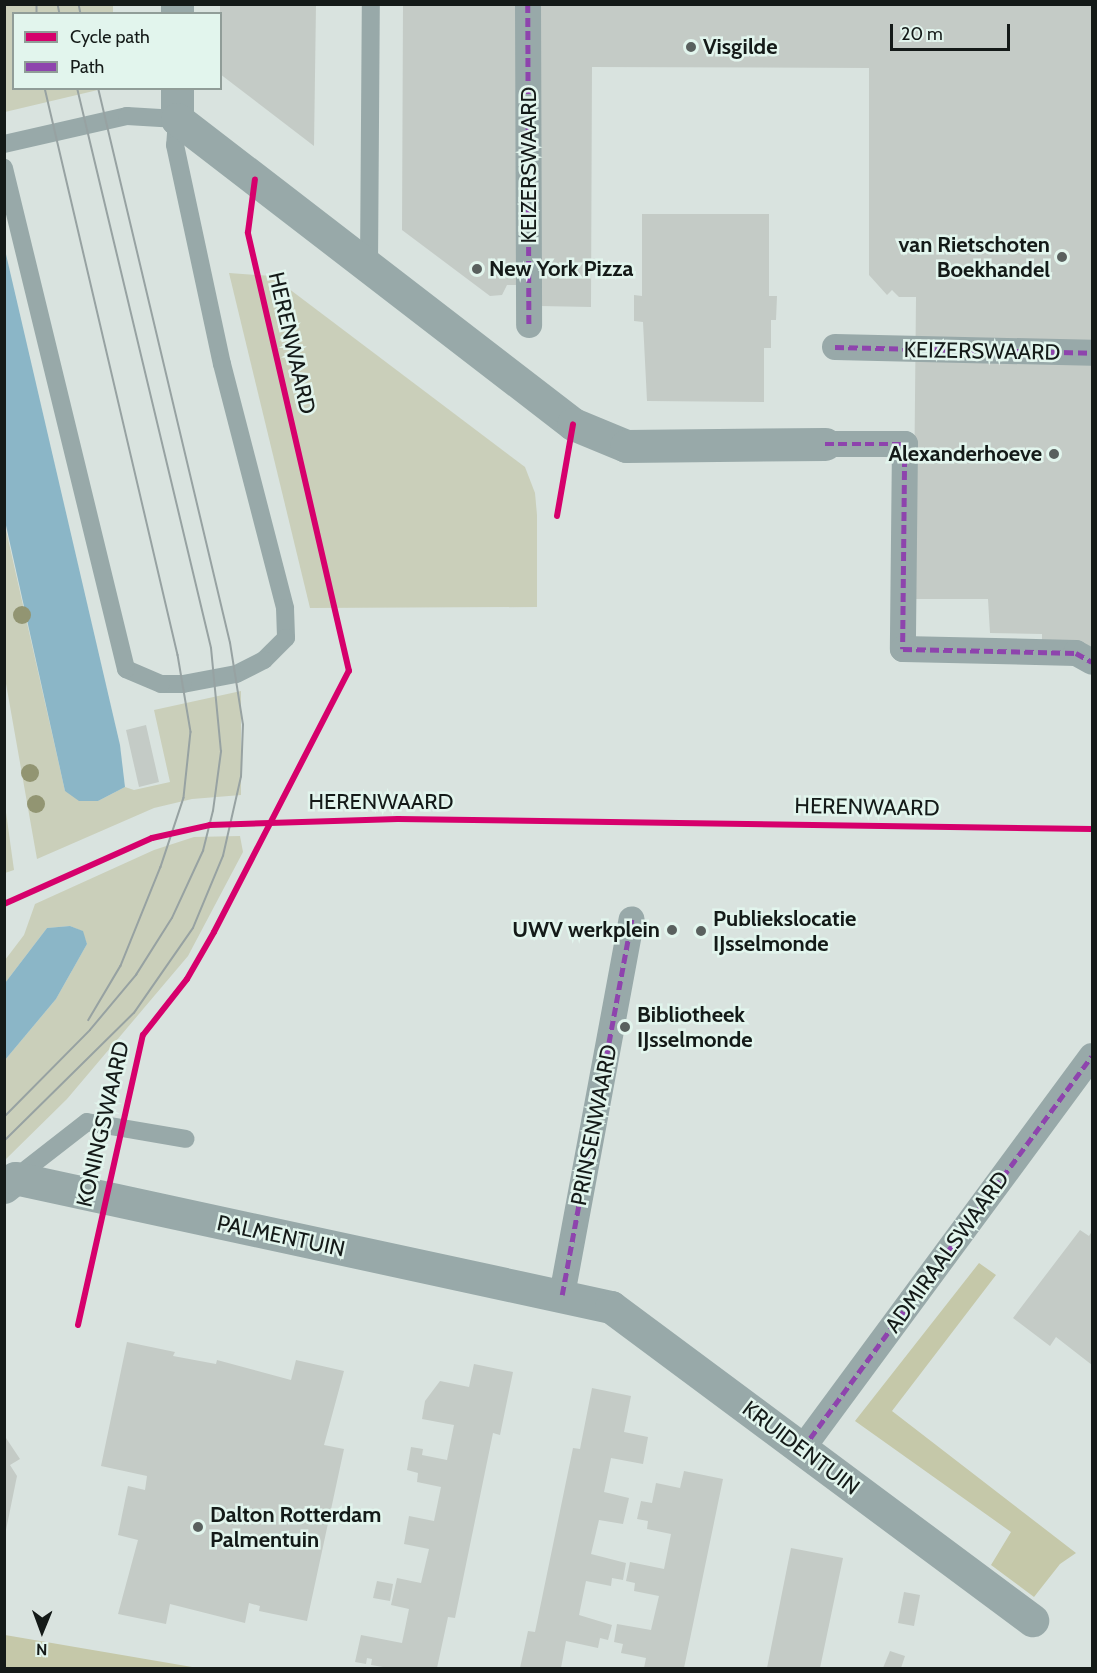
<!DOCTYPE html>
<html>
<head>
<meta charset="utf-8">
<style>
  body { margin:0 }
  #map { position:relative; width:1097px; height:1673px; overflow:hidden; background:#d9e3df; font-family:Cabin,sans-serif }
  div>[style] { position:absolute }
  .green>* { inset:0; background:#cacfba }
  .forest>* { inset:0; background:#c5c8a9 }
  .water>* { inset:0; background:#8bb6c7 }
  .building>* { inset:0; background:#c4cbc6 }
  .service>* { height:18px; margin:-9px; padding:0 9px; transform-origin:9px; border-radius:9px; background:#98a9a9 }
  .pedestrian>* { height:26px; margin:-13px; padding:0 13px; transform-origin:13px; border-radius:13px; background:#98a9a9 }
  .minor>* { height:33px; margin:-16.5px; padding:0 16.5px; transform-origin:16.5px; border-radius:16.5px; background:#98a9a9 }
  .tram>* { height:1.5px; margin:-0.75px; padding:0 0.75px; transform-origin:0.75px; border-radius:0.75px; background:#97a2a2 }
  .quiet>* { height:4.5px; margin-top:-2.25px; transform-origin:0; background:repeating-linear-gradient(90deg,#8e44ad 0 9px,transparent 0 13.5px) }
  .cycleway>* { height:6px; margin:-3px; padding:0 3px; transform-origin:3px; border-radius:3px; background:#d6006c }
  .trees>* { width:18px; height:18px; margin:-9px; border-radius:50%; background:#929572 }
  .dots>* { width:16px; height:16px; translate:-50% -50%; box-sizing:border-box; border:3px solid #e2f5ed; border-radius:50% }
  span { translate:-50% -50%; white-space:nowrap; text-align:center; line-height:1.15; -webkit-text-stroke:5px #e2f5ed; paint-order:stroke }
  .poi-label { font-size:22px; color:#141a18; font-weight:700 }
  .left { translate:0 -50%; text-align:left }
  .right { translate:-100% -50%; text-align:right }
  .street-label { font-size:22px; color:#141a18 }
  .frame { position:absolute; inset:0; border:6px solid #141a18; pointer-events:none }
  .legend { position:absolute; left:12px; top:12px; width:210px; height:78px; box-sizing:border-box; background:#e2f5ed; border:2px solid #909d98; margin:0; padding:8px 10px; list-style:none; font-size:18px; color:#141a18 }
  .legend li { display:flex; align-items:center; gap:12px; height:30px }
  .legend b { width:30px; border:2px solid #909d98 }
  .north { position:absolute; left:12px; top:1601px; width:60px; height:60px; -webkit-text-stroke:4px #e2f5ed; paint-order:stroke; rotate:181deg; font-size:16px; font-weight:700; line-height:24px; text-align:center; color:#141a18 }
  .north::after { content:''; display:block; margin:auto; width:21px; height:27px; background:#141a18; clip-path:polygon(50% 0,100% 100%,50% 72%,0 100%) }
  .scale { position:absolute; left:890px; top:24px; width:120px; height:27px; box-sizing:border-box; border:3px solid #141a18; border-top:0; padding-left:8px; font-size:18px; line-height:21px; white-space:nowrap; color:#141a18; -webkit-text-stroke:4px #e2f5ed; paint-order:stroke }
</style>
</head>
<body>
<div id="map">
  <div class="green">
    <div style="clip-path:polygon(4px 5px,113px 5px,113px 13px,14px 14px,14px 88px,102px 89px,5px 112px)"></div>
    <div style="clip-path:polygon(229px 273px,272px 276px,525px 467px,535px 493px,537px 515px,537px 607px,310px 608px)"></div>
    <div style="clip-path:polygon(4px 521px,65px 791px,98px 801px,125px 787px,134px 790px,170px 782px,154px 710px,241px 691px,241px 795px,192px 799px,154px 808px,37px 859px,5px 678px)"></div>
    <div style="clip-path:polygon(4px 798px,14px 870px,5px 873px,4px 873px)"></div>
    <div style="clip-path:polygon(240px 836px,243px 852px,188px 956px,67px 1099px,5px 1160px,5px 1060px,56px 999px,87px 944px,82px 931px,70px 926px,47px 928px,5px 983px,5px 960px,24px 935px,35px 904px,154px 850px,194px 837px)"></div>
  </div>
  <div class="forest">
    <div style="clip-path:polygon(979px 1263px,996px 1275px,892px 1411px,1076px 1553px,1060px 1564px,1034px 1597px,991px 1565px,1011px 1532px,855px 1421px)"></div>
    <div style="clip-path:polygon(5px 1635px,198px 1668px,5px 1668px)"></div>
  </div>
  <div class="water">
    <div style="clip-path:polygon(5px 250px,120px 745px,125px 787px,98px 801px,79px 801px,65px 791px,5px 521px)"></div>
    <div style="clip-path:polygon(70px 926px,83px 931px,87px 944px,56px 999px,5px 1060px,5px 983px,47px 928px)"></div>
  </div>
  <div class="building">
    <div style="clip-path:polygon(220px 4px,316px 4px,314px 146px,220px 74px)"></div>
    <div style="clip-path:polygon(403px 4px,1092px 4px,1092px 651px,1042px 651px,1042px 634px,990px 633px,988px 599px,913px 599px,916px 297px,899px 297px,892px 290px,887px 295px,869px 275px,869px 68px,592px 67px,591px 307px,540px 306px,541px 285px,507px 285px,502px 295px,490px 296px,402px 230px)"></div>
    <div style="clip-path:polygon(642px 214px,769px 214px,769px 296px,777px 296px,776px 320px,771px 320px,771px 348px,764px 348px,764px 402px,647px 401px,643px 322px,634px 321px,634px 295px,642px 296px)"></div>
    <div style="clip-path:polygon(146px 725px,159px 782px,139px 787px,126px 730px)"></div>
    <div style="clip-path:polygon(1080px 1230px,1089px 1236px,1092px 1231px,1092px 1365px,1056px 1337px,1050px 1346px,1013px 1318px)"></div>
    <div style="clip-path:polygon(127px 1342px,175px 1352px,173px 1356px,216px 1364px,217px 1360px,291px 1380px,296px 1360px,344px 1371px,324px 1445px,344px 1449px,307px 1621px,259px 1611px,260px 1606px,249px 1603px,245px 1623px,170px 1604px,166px 1624px,118px 1614px,138px 1540px,118px 1535px,128px 1486px,145px 1490px,147px 1476px,101px 1466px)"></div>
    <div style="clip-path:polygon(474px 1364px,513px 1372px,500px 1435px,493px 1433px,455px 1618px,448px 1617px,437px 1668px,389px 1668px,371px 1665px,372px 1659px,367px 1658px,366px 1664px,355px 1662px,361px 1635px,402px 1643px,409px 1609px,391px 1605px,397px 1578px,421px 1583px,429px 1549px,404px 1544px,409px 1516px,434px 1521px,441px 1487px,417px 1482px,418px 1473px,407px 1470px,411px 1447px,423px 1449px,422px 1455px,447px 1460px,454px 1425px,422px 1419px,425px 1401px,440px 1381px,469px 1387px)"></div>
    <div style="clip-path:polygon(592px 1388px,631px 1396px,624px 1432px,648px 1437px,643px 1464px,611px 1458px,604px 1492px,629px 1498px,623px 1524px,599px 1520px,591px 1554px,626px 1563px,623px 1580px,612px 1578px,611px 1586px,586px 1581px,579px 1615px,612px 1625px,608px 1640px,600px 1638px,598px 1648px,566px 1641px,561px 1668px,520px 1668px,528px 1631px,535px 1632px,573px 1448px,580px 1449px)"></div>
    <div style="clip-path:polygon(4px 1435px,20px 1459px,10px 1465px,17px 1476px,6px 1530px)"></div>
    <div style="clip-path:polygon(684px 1471px,723px 1479px,684px 1668px,644px 1668px,646px 1658px,621px 1653px,623px 1644px,614px 1642px,617px 1624px,651px 1630px,659px 1596px,634px 1591px,635px 1583px,626px 1581px,630px 1562px,664px 1569px,671px 1534px,647px 1529px,648px 1521px,637px 1519px,641px 1501px,652px 1503px,656px 1483px,680px 1488px)"></div>
    <div style="clip-path:polygon(791px 1548px,843px 1558px,820px 1668px,767px 1668px)"></div>
    <div style="clip-path:polygon(377px 1581px,393px 1584px,390px 1601px,373px 1598px)"></div>
    <div style="clip-path:polygon(904px 1592px,920px 1595px,914px 1626px,898px 1623px)"></div>
    <div style="clip-path:polygon(890px 1651px,905px 1656px,901px 1668px,883px 1668px)"></div>
  </div>
  <div class="service">
    <div style="left:4px;top:144px;width:126px;rotate:-12.8deg"></div>
    <div style="left:127px;top:116px;width:50px;rotate:3.4deg"></div>
    <div style="left:177px;top:119px;width:26px;rotate:94deg"></div>
    <div style="left:175px;top:145px;width:224px;rotate:77.9deg"></div>
    <div style="left:222px;top:364px;width:252px;rotate:75.5deg"></div>
    <div style="left:285px;top:608px;width:30px;rotate:88deg"></div>
    <div style="left:286px;top:638px;width:31px;rotate:135deg"></div>
    <div style="left:264px;top:660px;width:31px;rotate:153deg"></div>
    <div style="left:236px;top:674px;width:54px;rotate:169.3deg"></div>
    <div style="left:183px;top:684px;width:22px;rotate:180deg"></div>
    <div style="left:161px;top:684px;width:38px;rotate:-157deg"></div>
    <div style="left:126px;top:669px;width:516px;rotate:-103.69deg"></div>
    <div style="left:369px;top:265px;width:261px;rotate:-89.6deg"></div>
    <div style="left:15px;top:1178px;width:91px;rotate:-37.9deg"></div>
    <div style="left:87px;top:1122px;width:100px;rotate:9.7deg"></div>
  </div>
  <div class="pedestrian">
    <div style="left:528px;top:4px;width:321px;rotate:89.8deg"></div>
    <div style="left:835px;top:347px;width:257px;rotate:1.3deg"></div>
    <div style="left:825px;top:444px;width:80px"></div>
    <div style="left:905px;top:444px;width:205px;rotate:90.6deg"></div>
    <div style="left:903px;top:649px;width:173px;rotate:1.3deg"></div>
    <div style="left:1076px;top:653px;width:18px;rotate:29deg"></div>
    <div style="left:562px;top:1295px;width:382px;rotate:-79.5deg"></div>
    <div style="left:802px;top:1449px;width:488px;rotate:-53.6deg"></div>
  </div>
  <div class="minor">
    <div style="left:177px;top:14px;width:10px;rotate:-90deg"></div>
    <div style="left:177px;top:88px;width:31px;rotate:90deg"></div>
    <div style="left:177px;top:119px;width:500px;rotate:37.6deg"></div>
    <div style="left:573px;top:424px;width:57px;rotate:22.5deg"></div>
    <div style="left:626px;top:446px;width:199px;rotate:-0.6deg"></div>
    <div style="left:4px;top:1187px;width:14px;rotate:-39deg"></div>
    <div style="left:15px;top:1178px;width:610px;rotate:12.21deg"></div>
    <div style="left:611px;top:1307px;width:525px;rotate:36.63deg"></div>
  </div>
  <div class="tram">
    <div style="left:37px;top:4px;width:10px;rotate:90deg"></div>
    <div style="left:58px;top:4px;width:10px;rotate:79deg"></div>
    <div style="left:79px;top:4px;width:10px;rotate:79deg"></div>
    <div style="left:45px;top:88px;width:582px;rotate:76.8deg"></div>
    <div style="left:178px;top:655px;width:78px;rotate:80.4deg"></div>
    <div style="left:191px;top:732px;width:66px;rotate:96.1deg"></div>
    <div style="left:184px;top:798px;width:73px;rotate:108.4deg"></div>
    <div style="left:161px;top:867px;width:107px;rotate:112deg"></div>
    <div style="left:121px;top:966px;width:63px;rotate:120.7deg"></div>
    <div style="left:4px;top:1117px;width:122px;rotate:-45.3deg"></div>
    <div style="left:90px;top:1030px;width:72px;rotate:-50.1deg"></div>
    <div style="left:136px;top:975px;width:67px;rotate:-57.7deg"></div>
    <div style="left:172px;top:918px;width:74px;rotate:-65.2deg"></div>
    <div style="left:203px;top:851px;width:41px;rotate:-76deg"></div>
    <div style="left:213px;top:811px;width:60px;rotate:-82.3deg"></div>
    <div style="left:221px;top:752px;width:104px;rotate:-95.5deg"></div>
    <div style="left:211px;top:648px;width:576px;rotate:-103.46deg"></div>
    <div style="left:4px;top:1141px;width:182px;rotate:-44.6deg"></div>
    <div style="left:134px;top:1013px;width:103px;rotate:-55.2deg"></div>
    <div style="left:193px;top:928px;width:78px;rotate:-67.4deg"></div>
    <div style="left:223px;top:856px;width:81px;rotate:-77.2deg"></div>
    <div style="left:241px;top:777px;width:52px;rotate:-87.8deg"></div>
    <div style="left:243px;top:725px;width:83px;rotate:-99deg"></div>
    <div style="left:230px;top:643px;width:570px;rotate:-103.38deg"></div>
  </div>
  <div class="quiet">
    <div style="left:528px;top:4px;width:321px;rotate:89.8deg"></div>
    <div style="left:835px;top:347px;width:257px;rotate:1.3deg"></div>
    <div style="left:825px;top:444px;width:80px"></div>
    <div style="left:905px;top:444px;width:205px;rotate:90.6deg"></div>
    <div style="left:903px;top:649px;width:173px;rotate:1.3deg"></div>
    <div style="left:1076px;top:653px;width:18px;rotate:29deg"></div>
    <div style="left:562px;top:1295px;width:382px;rotate:-79.5deg"></div>
    <div style="left:802px;top:1449px;width:488px;rotate:-53.6deg"></div>
  </div>
  <div class="cycleway">
    <div style="left:557px;top:516px;width:93px;rotate:-80.1deg"></div>
    <div style="left:4px;top:904px;width:162px;rotate:-24deg"></div>
    <div style="left:152px;top:838px;width:59px;rotate:-12.6deg"></div>
    <div style="left:210px;top:825px;width:188px;rotate:-1.8deg"></div>
    <div style="left:398px;top:819px;width:694px;rotate:0.83deg"></div>
    <div style="left:78px;top:1325px;width:297px;rotate:-77.4deg"></div>
    <div style="left:143px;top:1035px;width:71px;rotate:-51.8deg"></div>
    <div style="left:187px;top:979px;width:54px;rotate:-60.1deg"></div>
    <div style="left:214px;top:932px;width:294px;rotate:-62.7deg"></div>
    <div style="left:349px;top:671px;width:450px;rotate:-103deg"></div>
    <div style="left:248px;top:232px;width:53px;rotate:-82.5deg"></div>
  </div>
  <div class="trees">
    <div style="left:22px;top:615px"></div>
    <div style="left:30px;top:773px"></div>
    <div style="left:36px;top:804px"></div>
  </div>
  <div class="dots">
    <div style="left:691px;top:47px;background:#59605e"></div>
    <div style="left:1062px;top:257px;background:#59605e"></div>
    <div style="left:477px;top:269px;background:#59605e"></div>
    <div style="left:1054px;top:454px;background:#59605e"></div>
    <div style="left:672px;top:930px;background:#59605e"></div>
    <div style="left:701px;top:931px;background:#59605e"></div>
    <div style="left:625px;top:1027px;background:#59605e"></div>
    <div style="left:198px;top:1527px;background:#59605e"></div>
  </div>
  <div class="poi-label">
    <span class="left" style="left:703px;top:47px">Visgilde</span>
    <span class="right" style="left:1050px;top:257px">van Rietschoten<br>Boekhandel</span>
    <span class="left" style="left:489px;top:269px">New York Pizza</span>
    <span class="right" style="left:1042px;top:454px">Alexanderhoeve</span>
    <span class="left" style="left:713px;top:931px">Publiekslocatie<br>IJsselmonde</span>
    <span class="right" style="left:660px;top:930px">UWV werkplein</span>
    <span class="left" style="left:637px;top:1027px">Bibliotheek<br>IJsselmonde</span>
    <span class="left" style="left:210px;top:1527px">Dalton Rotterdam<br>Palmentuin</span>
  </div>
  <div class="street-label">
    <span style="left:529px;top:165px;rotate:-90deg">KEIZERSWAARD</span>
    <span style="left:292px;top:343px;rotate:77deg">HERENWAARD</span>
    <span style="left:982px;top:351px;rotate:1deg">KEIZERSWAARD</span>
    <span style="left:381px;top:802px">HERENWAARD</span>
    <span style="left:867px;top:807px;rotate:1deg">HERENWAARD</span>
    <span style="left:103px;top:1124px;rotate:-77deg">KONINGSWAARD</span>
    <span style="left:594px;top:1125px;rotate:-79deg">PRINSENWAARD</span>
    <span style="left:281px;top:1236px;rotate:12deg">PALMENTUIN</span>
    <span style="left:947px;top:1252px;rotate:-54deg">ADMIRAALSWAARD</span>
    <span style="left:801px;top:1448px;rotate:37deg">KRUIDENTUIN</span>
  </div>
  <div class="frame"></div>
  <ul class="legend">
  <li><b style="height:8px;background:#d6006c"></b>Cycle path</li>
  <li><b style="height:8px;background:#8e44ad"></b>Path</li>
  </ul>
  <div class="north">N</div>
  <div class="scale">20 m</div>
</div>
</body>
</html>
